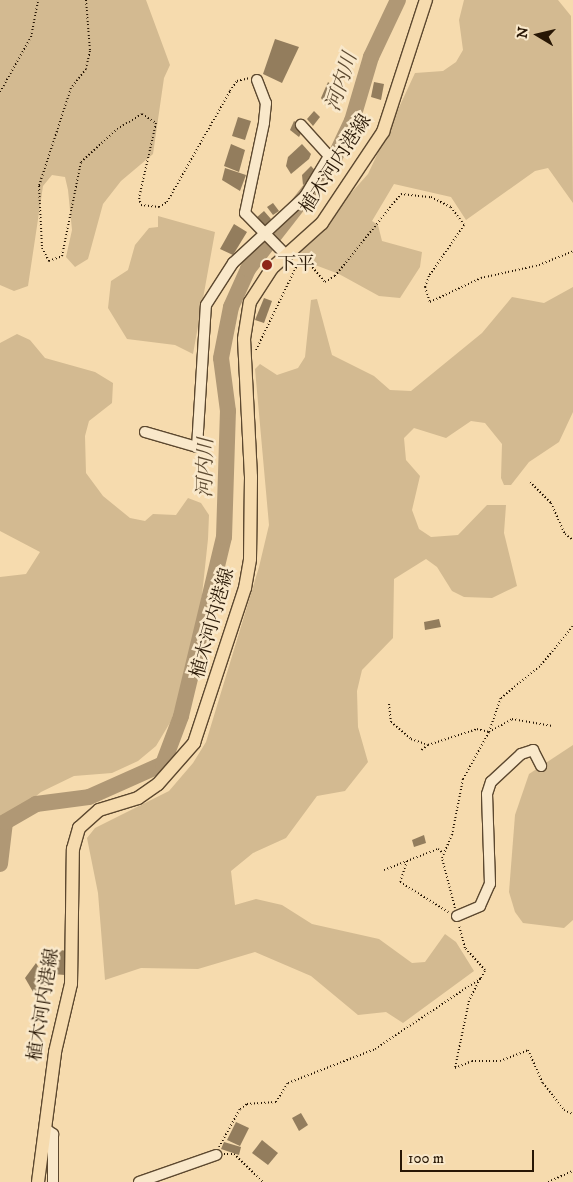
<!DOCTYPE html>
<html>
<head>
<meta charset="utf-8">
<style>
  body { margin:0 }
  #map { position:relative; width:573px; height:1182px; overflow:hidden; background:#f6dbae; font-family:"IM FELL DW Pica","Noto Serif JP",serif }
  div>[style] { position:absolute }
  .green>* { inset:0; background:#d3ba91 }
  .river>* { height:16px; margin:-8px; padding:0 8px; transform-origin:8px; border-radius:8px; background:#b09875 }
  .building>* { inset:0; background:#937d5d }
  .path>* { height:2px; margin-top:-1px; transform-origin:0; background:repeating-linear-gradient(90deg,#281705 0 1px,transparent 0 3.5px) }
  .roads { filter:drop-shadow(1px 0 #5c482f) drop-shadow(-1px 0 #5c482f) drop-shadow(0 1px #5c482f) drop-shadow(0 -1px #5c482f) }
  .minor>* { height:10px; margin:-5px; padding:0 5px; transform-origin:5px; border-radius:5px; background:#f9e8ca }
  .major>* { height:12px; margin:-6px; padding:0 6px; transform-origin:6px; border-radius:6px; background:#f6dbae }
  .dots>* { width:14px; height:14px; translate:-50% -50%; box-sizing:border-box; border:2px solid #f9e8ca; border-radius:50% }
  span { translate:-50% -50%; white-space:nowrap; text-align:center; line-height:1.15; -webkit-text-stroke:5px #f9e8ca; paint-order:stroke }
  .street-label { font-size:19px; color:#281705 }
  .poi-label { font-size:19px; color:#281705 }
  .left { translate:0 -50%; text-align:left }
  .water-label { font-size:20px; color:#5e4b32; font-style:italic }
  .north { position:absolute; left:513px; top:10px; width:50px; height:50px; -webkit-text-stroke:4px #f9e8ca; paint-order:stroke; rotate:279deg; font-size:14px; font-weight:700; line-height:20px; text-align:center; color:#281705 }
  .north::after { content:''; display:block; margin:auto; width:18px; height:22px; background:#281705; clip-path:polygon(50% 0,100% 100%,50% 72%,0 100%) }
  .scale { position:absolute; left:400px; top:1150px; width:134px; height:22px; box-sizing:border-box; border:2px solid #281705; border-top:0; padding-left:6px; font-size:15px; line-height:18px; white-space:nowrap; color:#281705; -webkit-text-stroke:4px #f9e8ca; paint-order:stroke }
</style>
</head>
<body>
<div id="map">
  <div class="green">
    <div style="clip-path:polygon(0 0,146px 0,170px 65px,164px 78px,153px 154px,121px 181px,103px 204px,88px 259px,75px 267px,66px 257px,72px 230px,68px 190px,65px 177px,52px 175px,43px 186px,28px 286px,14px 291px,0 285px)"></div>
    <div style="clip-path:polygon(464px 0,558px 0,571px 16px,573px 203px,548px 168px,535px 171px,466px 220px,451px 197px,394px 184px,372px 221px,378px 225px,382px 241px,422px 252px,420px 267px,400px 298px,379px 296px,339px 274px,294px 257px,368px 174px,415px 73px,443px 71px,456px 62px,463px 50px,459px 20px)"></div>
    <div style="clip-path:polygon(158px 216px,215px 232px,193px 354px,175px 345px,127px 339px,108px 308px,111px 281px,128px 270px,135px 245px,149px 228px,158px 227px)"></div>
    <div style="clip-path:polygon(573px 287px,573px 412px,559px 442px,529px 462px,511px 485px,504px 485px,501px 478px,502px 444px,485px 423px,471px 421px,446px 438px,414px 428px,404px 438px,406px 460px,420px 476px,412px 510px,419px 529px,431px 537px,458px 535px,487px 505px,506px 505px,504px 533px,517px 586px,492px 598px,464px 597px,452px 591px,437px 567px,426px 559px,394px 579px,393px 638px,362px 670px,357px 691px,358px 727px,368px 762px,345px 791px,317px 796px,286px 838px,253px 853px,231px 871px,235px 905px,256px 899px,282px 905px,312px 924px,379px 939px,412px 963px,425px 962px,445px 934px,456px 942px,474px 971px,403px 1023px,386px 1012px,358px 1015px,311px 976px,255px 952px,198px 969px,141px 968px,105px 980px,98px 893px,87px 838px,95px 828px,169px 791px,193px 763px,206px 742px,259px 567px,269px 525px,255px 369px,260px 364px,277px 375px,298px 368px,305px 357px,311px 300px,317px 299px,332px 355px,374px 376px,390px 390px,411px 391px,482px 333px,512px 297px,544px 303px)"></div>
    <div style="clip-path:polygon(17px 334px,30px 340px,45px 358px,95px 372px,113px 383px,112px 403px,89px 421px,85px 436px,86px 473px,103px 496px,130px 518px,145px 521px,153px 514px,176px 515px,188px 498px,201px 503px,209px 515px,208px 539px,197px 642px,171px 721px,156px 746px,138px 761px,112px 773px,74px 776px,41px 792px,18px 811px,0 850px,0 577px,26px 574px,40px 552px,0 531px,0 343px)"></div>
    <div style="clip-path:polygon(573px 745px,573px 920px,564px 928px,523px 923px,515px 912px,509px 892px,515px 815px,529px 774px)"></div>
  </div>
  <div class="river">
    <div style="left:0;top:864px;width:42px;rotate:-83.2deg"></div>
    <div style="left:5px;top:822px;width:36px;rotate:-30deg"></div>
    <div style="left:36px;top:804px;width:53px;rotate:-7.5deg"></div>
    <div style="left:89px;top:797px;width:81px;rotate:-24deg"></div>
    <div style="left:163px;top:764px;width:51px;rotate:-69.4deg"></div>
    <div style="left:181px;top:716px;width:184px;rotate:-76.5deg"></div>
    <div style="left:224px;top:537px;width:126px;rotate:-88.2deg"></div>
    <div style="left:228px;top:411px;width:53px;rotate:-97.5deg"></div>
    <div style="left:221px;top:358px;width:52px;rotate:-78.9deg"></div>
    <div style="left:231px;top:307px;width:42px;rotate:-65.9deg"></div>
    <div style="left:248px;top:269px;width:140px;rotate:-52deg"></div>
    <div style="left:334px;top:159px;width:42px;rotate:-64.7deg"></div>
    <div style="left:352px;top:121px;width:67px;rotate:-73.5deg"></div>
    <div style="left:371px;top:57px;width:63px;rotate:-64.7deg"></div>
  </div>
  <div class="building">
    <div style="clip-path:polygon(275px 39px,299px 47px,282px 83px,263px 74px)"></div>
    <div style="clip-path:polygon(328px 82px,339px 91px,326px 106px,321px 98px)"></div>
    <div style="clip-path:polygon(374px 82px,384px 84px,381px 100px,371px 97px)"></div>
    <div style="clip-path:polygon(314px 111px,320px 117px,313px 126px,307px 119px)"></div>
    <div style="clip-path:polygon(238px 117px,251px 121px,245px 140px,232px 136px)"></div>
    <div style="clip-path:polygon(294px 121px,304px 128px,299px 137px,290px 130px)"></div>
    <div style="clip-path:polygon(231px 144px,245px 150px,239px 172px,224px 166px)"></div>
    <div style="clip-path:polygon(302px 144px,311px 154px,309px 159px,291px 174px,286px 166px,288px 157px)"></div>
    <div style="clip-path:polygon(311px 166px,318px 174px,303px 185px,302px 175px)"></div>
    <div style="clip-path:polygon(225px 168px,246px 175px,240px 191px,222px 180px)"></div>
    <div style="clip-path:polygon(273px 203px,279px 211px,273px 215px,267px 207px)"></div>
    <div style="clip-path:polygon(264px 211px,271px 219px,263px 228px,256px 218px)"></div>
    <div style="clip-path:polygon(234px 224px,247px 232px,233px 255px,220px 249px)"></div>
    <div style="clip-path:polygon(264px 298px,272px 301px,264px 323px,255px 320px)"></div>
    <div style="clip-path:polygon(439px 619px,441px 627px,425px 630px,424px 622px)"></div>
    <div style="clip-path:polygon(424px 835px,426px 843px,414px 847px,412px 840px)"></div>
    <div style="clip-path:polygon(51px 949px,68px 951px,65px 975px,53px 974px)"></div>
    <div style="clip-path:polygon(36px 963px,51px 988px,36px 997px,25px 978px)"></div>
    <div style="clip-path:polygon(301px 1113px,308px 1125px,299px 1131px,292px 1118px)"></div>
    <div style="clip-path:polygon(236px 1122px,249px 1128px,240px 1146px,227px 1140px)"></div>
    <div style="clip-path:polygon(262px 1140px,278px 1153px,268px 1165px,252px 1153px)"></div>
    <div style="clip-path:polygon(224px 1142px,241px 1147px,239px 1155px,221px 1149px)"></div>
  </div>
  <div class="path">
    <div style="left:86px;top:0;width:51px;rotate:85.5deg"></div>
    <div style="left:90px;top:51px;width:18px;rotate:103deg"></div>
    <div style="left:86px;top:69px;width:24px;rotate:128deg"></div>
    <div style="left:71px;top:88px;width:103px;rotate:108.1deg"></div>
    <div style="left:39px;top:186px;width:62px;rotate:87.2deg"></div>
    <div style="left:42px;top:248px;width:15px;rotate:62deg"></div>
    <div style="left:49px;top:261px;width:14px;rotate:-21deg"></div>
    <div style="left:62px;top:256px;width:96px;rotate:-78.6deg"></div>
    <div style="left:81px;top:162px;width:49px;rotate:-42.5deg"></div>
    <div style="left:117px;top:129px;width:29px;rotate:-31deg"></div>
    <div style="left:142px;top:114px;width:17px;rotate:33deg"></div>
    <div style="left:156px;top:123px;width:77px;rotate:102.8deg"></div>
    <div style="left:139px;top:198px;width:7px;rotate:74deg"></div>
    <div style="left:141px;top:205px;width:18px;rotate:6deg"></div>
    <div style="left:159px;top:207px;width:9px;rotate:-32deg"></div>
    <div style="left:167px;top:202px;width:128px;rotate:-60.4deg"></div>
    <div style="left:230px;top:91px;width:12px;rotate:-55deg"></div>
    <div style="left:237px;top:81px;width:13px;rotate:-13deg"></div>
    <div style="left:0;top:92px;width:63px;rotate:-60.6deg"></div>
    <div style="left:31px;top:37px;width:38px;rotate:-79deg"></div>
    <div style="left:256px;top:350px;width:94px;rotate:-64.2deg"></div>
    <div style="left:297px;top:265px;width:11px;rotate:-15deg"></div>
    <div style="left:308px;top:262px;width:26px;rotate:50deg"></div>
    <div style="left:325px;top:282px;width:12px;rotate:-31deg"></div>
    <div style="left:335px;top:276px;width:105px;rotate:-51.2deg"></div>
    <div style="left:401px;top:194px;width:30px;rotate:6deg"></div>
    <div style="left:431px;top:197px;width:22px;rotate:27deg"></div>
    <div style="left:451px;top:207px;width:22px;rotate:54deg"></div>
    <div style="left:464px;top:225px;width:62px;rotate:124.5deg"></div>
    <div style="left:429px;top:276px;width:12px;rotate:110deg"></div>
    <div style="left:425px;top:287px;width:16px;rotate:72deg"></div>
    <div style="left:430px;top:302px;width:56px;rotate:-25.2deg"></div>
    <div style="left:481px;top:278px;width:59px;rotate:-12.6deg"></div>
    <div style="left:539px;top:265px;width:37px;rotate:-22deg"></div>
    <div style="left:530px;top:482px;width:30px;rotate:45deg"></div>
    <div style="left:551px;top:503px;width:34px;rotate:66deg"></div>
    <div style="left:565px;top:534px;width:10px;rotate:37deg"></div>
    <div style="left:389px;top:704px;width:18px;rotate:84deg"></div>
    <div style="left:391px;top:722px;width:26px;rotate:40deg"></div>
    <div style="left:411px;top:739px;width:18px;rotate:19deg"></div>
    <div style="left:428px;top:745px;width:10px;rotate:143deg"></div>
    <div style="left:428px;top:745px;width:52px;rotate:-18.1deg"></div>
    <div style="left:477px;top:729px;width:12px;rotate:14deg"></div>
    <div style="left:489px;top:732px;width:26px;rotate:-29deg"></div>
    <div style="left:512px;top:719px;width:41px;rotate:9.9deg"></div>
    <div style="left:407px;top:861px;width:22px;rotate:108deg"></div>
    <div style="left:400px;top:882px;width:57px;rotate:32deg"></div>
    <div style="left:384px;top:870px;width:58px;rotate:-21.3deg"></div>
    <div style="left:438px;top:849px;width:6px;rotate:39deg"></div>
    <div style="left:455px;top:908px;width:52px;rotate:-104.6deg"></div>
    <div style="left:442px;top:858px;width:25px;rotate:-67deg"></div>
    <div style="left:452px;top:835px;width:57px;rotate:-78.9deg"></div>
    <div style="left:463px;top:779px;width:54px;rotate:-61deg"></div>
    <div style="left:489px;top:732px;width:36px;rotate:-71deg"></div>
    <div style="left:501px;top:698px;width:52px;rotate:-39.5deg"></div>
    <div style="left:541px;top:665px;width:50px;rotate:-50.6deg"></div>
    <div style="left:480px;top:979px;width:25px;rotate:117deg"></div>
    <div style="left:469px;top:1001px;width:68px;rotate:101.8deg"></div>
    <div style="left:455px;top:1068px;width:18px;rotate:-22deg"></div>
    <div style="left:472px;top:1061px;width:28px"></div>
    <div style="left:500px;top:1061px;width:30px;rotate:-21deg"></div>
    <div style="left:528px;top:1050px;width:36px;rotate:66deg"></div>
    <div style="left:543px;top:1083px;width:34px;rotate:52deg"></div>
    <div style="left:564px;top:1110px;width:10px;rotate:24deg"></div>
    <div style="left:219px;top:1147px;width:43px;rotate:-61.1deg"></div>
    <div style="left:240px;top:1109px;width:9px;rotate:-36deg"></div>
    <div style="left:247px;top:1104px;width:29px;rotate:-4deg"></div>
    <div style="left:276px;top:1102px;width:22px;rotate:-58deg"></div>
    <div style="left:288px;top:1083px;width:93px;rotate:-21.3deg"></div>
    <div style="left:375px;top:1049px;width:128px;rotate:-33.8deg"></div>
    <div style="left:481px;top:978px;width:9px;rotate:-63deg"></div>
    <div style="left:485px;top:970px;width:30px;rotate:-132deg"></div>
    <div style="left:465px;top:948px;width:24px;rotate:-105deg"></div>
    <div style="left:224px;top:1154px;width:10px"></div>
    <div style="left:234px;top:1154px;width:40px;rotate:44deg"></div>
    <div style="left:548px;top:1182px;width:27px;rotate:-24deg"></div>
  </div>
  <div class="roads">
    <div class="minor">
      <div style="left:257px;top:80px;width:25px;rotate:69deg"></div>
      <div style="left:266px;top:103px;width:20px;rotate:96deg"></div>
      <div style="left:264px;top:123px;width:92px;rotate:101.9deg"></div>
      <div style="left:245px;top:213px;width:59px;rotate:45.7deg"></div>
      <div style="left:145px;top:432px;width:54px;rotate:16.1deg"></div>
      <div style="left:197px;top:447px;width:142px;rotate:-86.4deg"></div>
      <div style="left:206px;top:305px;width:50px;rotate:-57.3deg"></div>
      <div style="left:233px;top:263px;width:98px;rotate:-42.9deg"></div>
      <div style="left:305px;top:196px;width:47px;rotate:-59deg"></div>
      <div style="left:329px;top:156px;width:42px;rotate:-132.1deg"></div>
      <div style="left:457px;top:916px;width:25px;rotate:-23deg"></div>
      <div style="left:480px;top:906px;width:24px;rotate:-66deg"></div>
      <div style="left:490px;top:884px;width:90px;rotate:-91.9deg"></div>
      <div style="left:487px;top:794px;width:13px;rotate:-72deg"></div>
      <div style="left:491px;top:782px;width:41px;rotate:-43deg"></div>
      <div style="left:521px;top:754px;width:13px;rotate:-18deg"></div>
      <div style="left:533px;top:750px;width:18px;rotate:63deg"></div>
      <div style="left:46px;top:1129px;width:9px;rotate:36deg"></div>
      <div style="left:53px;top:1134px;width:48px;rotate:90deg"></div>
      <div style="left:139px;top:1182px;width:82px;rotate:-19.3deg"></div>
    </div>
    <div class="major">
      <div style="left:38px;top:1182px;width:131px;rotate:-82.5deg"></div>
      <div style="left:55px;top:1052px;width:70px;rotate:-76.8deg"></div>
      <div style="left:71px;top:984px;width:135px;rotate:-89.2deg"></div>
      <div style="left:73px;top:849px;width:22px;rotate:-74deg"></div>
      <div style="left:79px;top:828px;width:27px;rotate:-42deg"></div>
      <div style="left:99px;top:810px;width:41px;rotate:-17.1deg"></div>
      <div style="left:138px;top:798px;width:24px;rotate:-35deg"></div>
      <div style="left:158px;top:784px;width:55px;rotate:-48.7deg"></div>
      <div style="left:194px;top:743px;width:163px;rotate:-71.8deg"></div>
      <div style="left:245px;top:588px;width:29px;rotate:-80deg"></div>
      <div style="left:250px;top:559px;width:82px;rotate:-89.3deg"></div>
      <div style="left:251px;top:477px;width:138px;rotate:-92.9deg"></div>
      <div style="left:244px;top:339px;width:37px;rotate:-81deg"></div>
      <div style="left:250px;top:302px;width:40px;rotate:-57.1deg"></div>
      <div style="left:272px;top:268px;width:67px;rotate:-42deg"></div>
      <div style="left:322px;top:223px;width:110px;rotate:-56.2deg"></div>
      <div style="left:383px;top:132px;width:139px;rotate:-72deg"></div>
    </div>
  </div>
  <div class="dots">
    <div style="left:267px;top:265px;background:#8f2418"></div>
  </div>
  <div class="street-label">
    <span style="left:336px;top:164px;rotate:-57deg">植木河内港線</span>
    <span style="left:213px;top:623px;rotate:-74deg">植木河内港線</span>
    <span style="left:44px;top:1005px;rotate:-81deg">植木河内港線</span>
  </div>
  <div class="poi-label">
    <span class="left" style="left:277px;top:265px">下平</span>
  </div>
  <div class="water-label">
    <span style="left:342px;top:82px;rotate:-72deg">河内川</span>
    <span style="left:206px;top:468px;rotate:-89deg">河内川</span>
  </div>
  <div class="north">N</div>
  <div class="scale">100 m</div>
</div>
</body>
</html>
